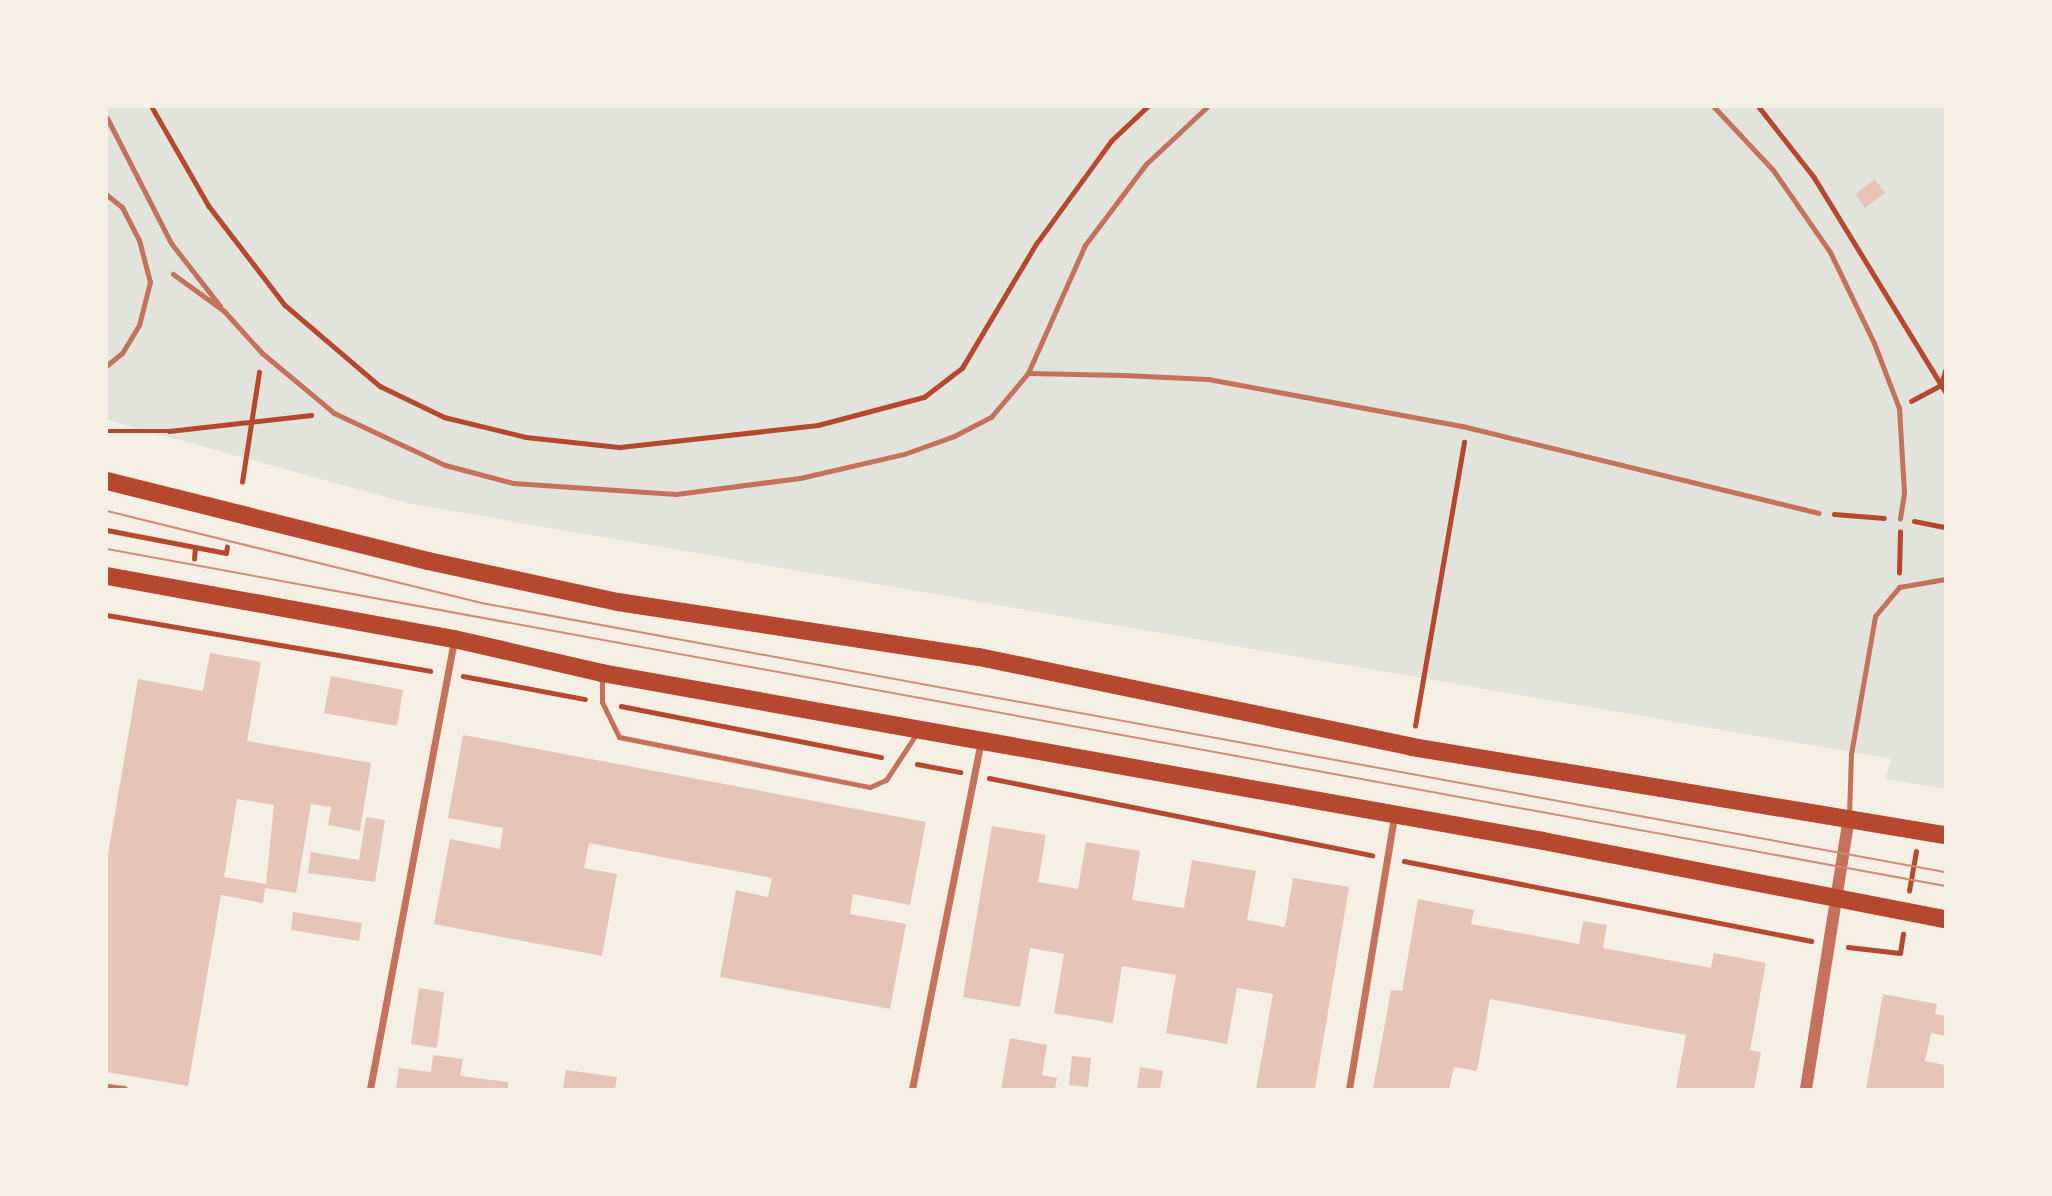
<!DOCTYPE html>
<html>
<head>
<meta charset="utf-8">
<style>
  body { margin:0 }
  #map { position:relative; width:2052px; height:1196px; overflow:hidden; background:#f6efe4; font-family:"Space Grotesk",sans-serif }
  div>[style] { position:absolute }
  .green>* { inset:0; background:#e2e4dc }
  .building>* { inset:0; background:#e6c5b7 }
  .path>* { height:4.5px; margin:-2.25px; padding:0 2.25px; transform-origin:2.25px; border-radius:2.25px; background:#b5482f }
  .service>* { height:5px; margin:-2.5px; padding:0 2.5px; transform-origin:2.5px; border-radius:2.5px; background:#c5725c }
  .minor>* { height:7px; margin:-3.5px; padding:0 3.5px; transform-origin:3.5px; border-radius:3.5px; background:#c5725c }
  .tertiary>* { height:12px; margin:-6px; padding:0 6px; transform-origin:6px; border-radius:6px; background:#c5725c }
  .primary>* { height:18px; margin:-9px; padding:0 9px; transform-origin:9px; border-radius:9px; background:#b5482f }
  .tram>* { height:2px; margin:-1px; padding:0 1px; transform-origin:1px; border-radius:1px; background:#cf8b77 }
  span { translate:-50% -50%; white-space:nowrap; text-align:center; line-height:1.15; -webkit-text-stroke:7px #f6efe4; paint-order:stroke }
  .frame { position:absolute; inset:0; border:108px solid #f6efe4; pointer-events:none }
</style>
</head>
<body>
<div id="map">
  <div class="green">
    <div style="clip-path:polygon(107px 107px,1945px 107px,1945px 789px,1885px 779px,1891px 759px,411px 504px,107px 420px)"></div>
  </div>
  <div class="building">
    <div style="clip-path:polygon(1875px 179px,1885px 193px,1865px 208px,1855px 194px)"></div>
    <div style="clip-path:polygon(evenodd,210px 653px,261px 662px,247px 741px,371px 763px,360px 831px,328px 825px,331px 807px,311px 804px,296px 893px,265px 888px,263px 903px,221px 895px,188px 1086px,107px 1072px,107px 860px,138px 679px,203px 691px,210px 653px,237px 799px,274px 805px,266px 884px,224px 877px,237px 799px)"></div>
    <div style="clip-path:polygon(331px 676px,403px 690px,397px 726px,324px 713px)"></div>
    <div style="clip-path:polygon(463px 735px,926px 822px,910px 905px,853px 894px,850px 914px,906px 924px,890px 1009px,720px 977px,736px 890px,768px 897px,772px 878px,589px 843px,584px 868px,617px 874px,602px 956px,434px 924px,450px 839px,500px 849px,503px 828px,448px 818px)"></div>
    <div style="clip-path:polygon(366px 817px,385px 820px,375px 882px,308px 873px,311px 852px,359px 860px)"></div>
    <div style="clip-path:polygon(992px 826px,1046px 835px,1038px 882px,1078px 889px,1086px 842px,1140px 851px,1132px 900px,1184px 908px,1192px 860px,1256px 871px,1247px 920px,1285px 927px,1293px 878px,1349px 887px,1315px 1089px,1256px 1089px,1273px 994px,1237px 988px,1227px 1044px,1166px 1033px,1176px 975px,1122px 966px,1113px 1023px,1054px 1013px,1064px 954px,1030px 948px,1020px 1007px,963px 997px)"></div>
    <div style="clip-path:polygon(1418px 899px,1474px 910px,1471px 924px,1579px 944px,1583px 921px,1607px 925px,1603px 948px,1711px 968px,1714px 953px,1766px 963px,1750px 1050px,1761px 1052px,1754px 1089px,1676px 1089px,1686px 1035px,1490px 999px,1477px 1071px,1454px 1067px,1449px 1089px,1373px 1089px,1391px 990px,1402px 991px)"></div>
    <div style="clip-path:polygon(293px 912px,362px 923px,359px 941px,291px 930px)"></div>
    <div style="clip-path:polygon(419px 988px,444px 992px,437px 1048px,411px 1044px)"></div>
    <div style="clip-path:polygon(1883px 994px,1937px 1004px,1935px 1014px,1945px 1016px,1945px 1036px,1931px 1033px,1925px 1061px,1945px 1065px,1945px 1089px,1866px 1089px)"></div>
    <div style="clip-path:polygon(1010px 1038px,1047px 1045px,1042px 1075px,1057px 1078px,1055px 1089px,1001px 1089px)"></div>
    <div style="clip-path:polygon(433px 1055px,463px 1059px,460px 1076px,508px 1082px,508px 1089px,396px 1089px,399px 1068px,431px 1072px)"></div>
    <div style="clip-path:polygon(1072px 1056px,1091px 1058px,1088px 1087px,1069px 1085px)"></div>
    <div style="clip-path:polygon(1140px 1067px,1163px 1071px,1160px 1089px,1137px 1089px)"></div>
    <div style="clip-path:polygon(566px 1070px,617px 1077px,615px 1089px,563px 1089px)"></div>
  </div>
  <div class="path">
    <div style="left:152px;top:107px;width:114px;rotate:60.1deg"></div>
    <div style="left:209px;top:206px;width:125px;rotate:52.5deg"></div>
    <div style="left:285px;top:305px;width:125px;rotate:40.5deg"></div>
    <div style="left:380px;top:386px;width:71px;rotate:25.8deg"></div>
    <div style="left:444px;top:417px;width:84px;rotate:13.7deg"></div>
    <div style="left:526px;top:437px;width:95px;rotate:6.1deg"></div>
    <div style="left:620px;top:447px;width:199px;rotate:-6.3deg"></div>
    <div style="left:818px;top:425px;width:110px;rotate:-14.8deg"></div>
    <div style="left:924px;top:397px;width:48px;rotate:-37.3deg"></div>
    <div style="left:962px;top:368px;width:144px;rotate:-59.2deg"></div>
    <div style="left:1036px;top:244px;width:127px;rotate:-53.9deg"></div>
    <div style="left:1111px;top:141px;width:50px;rotate:-43.4deg"></div>
    <div style="left:1759px;top:107px;width:89px;rotate:51.8deg"></div>
    <div style="left:1814px;top:177px;width:251px;rotate:58.5deg"></div>
    <div style="left:1911px;top:401px;width:34px;rotate:-28deg"></div>
    <div style="left:1941px;top:385px;width:15px;rotate:-74deg"></div>
    <div style="left:107px;top:431px;width:62px"></div>
    <div style="left:169px;top:431px;width:143px;rotate:-6.4deg"></div>
    <div style="left:242px;top:482px;width:111px;rotate:-81.2deg"></div>
    <div style="left:1834px;top:514px;width:50px;rotate:4.6deg"></div>
    <div style="left:1914px;top:521px;width:32px;rotate:11deg"></div>
    <div style="left:107px;top:530px;width:121px;rotate:10.9deg"></div>
    <div style="left:226px;top:553px;width:6px;rotate:-81deg"></div>
    <div style="left:194px;top:559px;width:11px;rotate:-85deg"></div>
    <div style="left:1899px;top:573px;width:41px;rotate:-88.6deg"></div>
    <div style="left:107px;top:615px;width:328px;rotate:9.8deg"></div>
    <div style="left:463px;top:676px;width:124px;rotate:10.7deg"></div>
    <div style="left:621px;top:706px;width:265px;rotate:11.1deg"></div>
    <div style="left:1415px;top:726px;width:288px;rotate:-80.2deg"></div>
    <div style="left:917px;top:764px;width:44px;rotate:10.5deg"></div>
    <div style="left:989px;top:778px;width:391px;rotate:11.4deg"></div>
    <div style="left:1404px;top:861px;width:415px;rotate:11.1deg"></div>
    <div style="left:1909px;top:891px;width:40px;rotate:-80deg"></div>
    <div style="left:1848px;top:947px;width:52px;rotate:6.6deg"></div>
    <div style="left:1900px;top:953px;width:19px;rotate:-81deg"></div>
  </div>
  <div class="service">
    <div style="left:1714px;top:107px;width:86px;rotate:46.9deg"></div>
    <div style="left:1773px;top:170px;width:100px;rotate:55.2deg"></div>
    <div style="left:1830px;top:252px;width:101px;rotate:64.2deg"></div>
    <div style="left:1874px;top:343px;width:70px;rotate:69deg"></div>
    <div style="left:1899px;top:408px;width:85px;rotate:86.6deg"></div>
    <div style="left:1904px;top:493px;width:26px;rotate:99deg"></div>
    <div style="left:107px;top:118px;width:140px;rotate:62.9deg"></div>
    <div style="left:171px;top:243px;width:80px;rotate:52.1deg"></div>
    <div style="left:107px;top:195px;width:19px;rotate:39deg"></div>
    <div style="left:122px;top:207px;width:37px;rotate:63deg"></div>
    <div style="left:139px;top:240px;width:43px;rotate:75.3deg"></div>
    <div style="left:150px;top:282px;width:44px;rotate:104.3deg"></div>
    <div style="left:139px;top:325px;width:33px;rotate:121deg"></div>
    <div style="left:122px;top:353px;width:19px;rotate:141deg"></div>
    <div style="left:173px;top:274px;width:63px;rotate:36deg"></div>
    <div style="left:224px;top:311px;width:57px;rotate:47.9deg"></div>
    <div style="left:262px;top:353px;width:94px;rotate:39.8deg"></div>
    <div style="left:334px;top:413px;width:123px;rotate:25.1deg"></div>
    <div style="left:445px;top:465px;width:70px;rotate:14.8deg"></div>
    <div style="left:513px;top:483px;width:163px;rotate:3.9deg"></div>
    <div style="left:676px;top:494px;width:125px;rotate:-7.4deg"></div>
    <div style="left:800px;top:478px;width:107px;rotate:-13deg"></div>
    <div style="left:904px;top:454px;width:53px;rotate:-19.8deg"></div>
    <div style="left:954px;top:436px;width:42px;rotate:-27.2deg"></div>
    <div style="left:991px;top:417px;width:57px;rotate:-49.9deg"></div>
    <div style="left:1028px;top:373px;width:95px;rotate:1.2deg"></div>
    <div style="left:1123px;top:375px;width:85px;rotate:2.7deg"></div>
    <div style="left:1208px;top:379px;width:262px;rotate:10.5deg"></div>
    <div style="left:1466px;top:427px;width:363px;rotate:13.7deg"></div>
    <div style="left:1028px;top:373px;width:140px;rotate:-66deg"></div>
    <div style="left:1085px;top:245px;width:101px;rotate:-53deg"></div>
    <div style="left:1146px;top:164px;width:83px;rotate:-43.1deg"></div>
    <div style="left:602px;top:676px;width:26px;rotate:90deg"></div>
    <div style="left:602px;top:702px;width:39px;rotate:64deg"></div>
    <div style="left:619px;top:737px;width:256px;rotate:11.3deg"></div>
    <div style="left:870px;top:787px;width:17px;rotate:-24deg"></div>
    <div style="left:886px;top:780px;width:56px;rotate:-56.6deg"></div>
    <div style="left:1849px;top:816px;width:62px;rotate:-88.2deg"></div>
    <div style="left:1851px;top:754px;width:140px;rotate:-80.1deg"></div>
    <div style="left:1875px;top:616px;width:38px;rotate:-50deg"></div>
    <div style="left:1899px;top:587px;width:47px;rotate:-9.9deg"></div>
  </div>
  <div class="minor">
    <div style="left:107px;top:1087px;width:17px;rotate:7deg"></div>
    <div style="left:370px;top:1089px;width:458px;rotate:-79.4deg"></div>
    <div style="left:912px;top:1089px;width:356px;rotate:-78.8deg"></div>
    <div style="left:1349px;top:1089px;width:277px;rotate:-80.6deg"></div>
  </div>
  <div class="tertiary">
    <div style="left:1806px;top:1089px;width:273px;rotate:-81deg"></div>
  </div>
  <div class="primary">
    <div style="left:107px;top:481px;width:331px;rotate:14deg"></div>
    <div style="left:428px;top:561px;width:194px;rotate:12.2deg"></div>
    <div style="left:618px;top:602px;width:365px;rotate:8.7deg"></div>
    <div style="left:979px;top:657px;width:442px;rotate:11.7deg"></div>
    <div style="left:1412px;top:747px;width:540px;rotate:9.38deg"></div>
    <div style="left:107px;top:576px;width:353px;rotate:10.3deg"></div>
    <div style="left:454px;top:639px;width:152px;rotate:12.9deg"></div>
    <div style="left:602px;top:673px;width:956px;rotate:10.12deg"></div>
    <div style="left:1543px;top:841px;width:409px;rotate:11deg"></div>
  </div>
  <div class="tram">
    <div style="left:107px;top:511px;width:391px;rotate:13.8deg"></div>
    <div style="left:487px;top:604px;width:1482px;rotate:10.42deg"></div>
    <div style="left:107px;top:549px;width:1869px;rotate:10.39deg"></div>
  </div>
  <div class="frame"></div>
</div>
</body>
</html>
